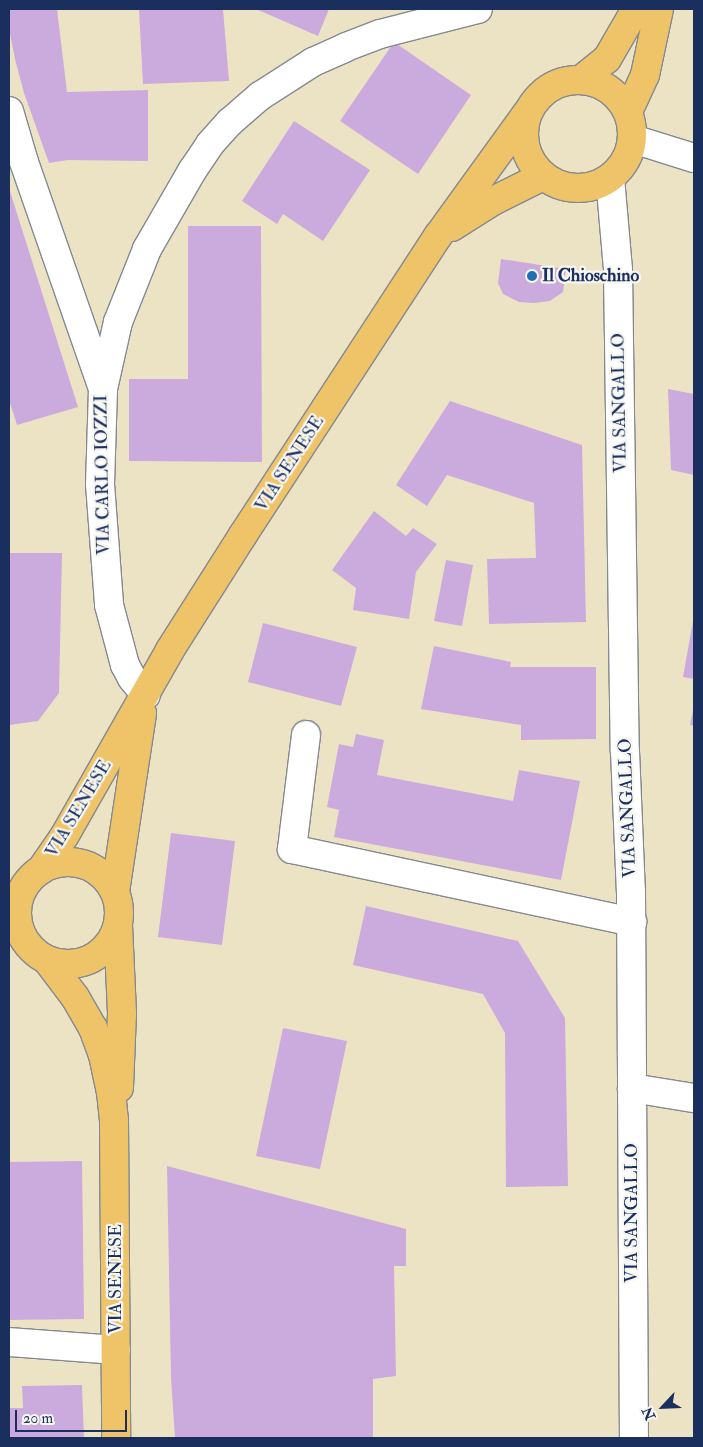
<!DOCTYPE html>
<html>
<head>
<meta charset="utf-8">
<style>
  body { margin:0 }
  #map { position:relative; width:703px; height:1447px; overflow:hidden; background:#ece3c4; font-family:"IM FELL Double Pica",serif }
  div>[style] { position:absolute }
  .building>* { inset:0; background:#cbabdd }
  .roads { filter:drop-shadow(1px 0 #848991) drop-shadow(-1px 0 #848991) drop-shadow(0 1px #848991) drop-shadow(0 -1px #848991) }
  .minor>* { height:28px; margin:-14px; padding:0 14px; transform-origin:14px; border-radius:14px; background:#fff }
  .major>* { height:28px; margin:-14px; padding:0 14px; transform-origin:14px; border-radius:14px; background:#efc469 }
  .major>.ring { margin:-14px; padding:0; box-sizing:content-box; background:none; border:28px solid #efc469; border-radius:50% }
  .dots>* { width:14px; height:14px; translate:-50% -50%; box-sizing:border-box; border:2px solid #f6f6f2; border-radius:50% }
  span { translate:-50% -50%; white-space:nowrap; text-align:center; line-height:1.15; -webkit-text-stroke:4.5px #f6f6f2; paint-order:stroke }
  .poi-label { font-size:18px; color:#1b2f5e; font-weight:700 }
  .left { translate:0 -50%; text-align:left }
  .street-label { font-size:18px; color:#1b2f5e }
  .frame { position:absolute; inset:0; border:10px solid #1b2f5e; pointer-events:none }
  .north { position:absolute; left:638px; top:1382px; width:50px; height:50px; -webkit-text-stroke:4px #f6f6f2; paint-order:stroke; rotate:245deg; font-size:14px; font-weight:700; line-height:20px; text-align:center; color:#1b2f5e }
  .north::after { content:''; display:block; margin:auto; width:18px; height:22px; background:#1b2f5e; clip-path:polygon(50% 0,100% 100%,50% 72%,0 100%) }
  .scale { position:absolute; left:15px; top:1410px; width:112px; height:22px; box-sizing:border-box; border:2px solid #1b2f5e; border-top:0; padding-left:6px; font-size:15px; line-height:18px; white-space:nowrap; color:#1b2f5e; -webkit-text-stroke:4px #f6f6f2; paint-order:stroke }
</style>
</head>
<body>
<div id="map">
  <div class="building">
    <div style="clip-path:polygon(9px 9px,57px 9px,67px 92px,148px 90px,148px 161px,68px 160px,49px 163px,24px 93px,15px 59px,9px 29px)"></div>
    <div style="clip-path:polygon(168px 9px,223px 9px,229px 81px,143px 84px,139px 10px)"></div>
    <div style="clip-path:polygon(256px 9px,329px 9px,318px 36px)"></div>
    <div style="clip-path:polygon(394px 42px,471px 95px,418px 174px,340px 121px)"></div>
    <div style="clip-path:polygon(294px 121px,370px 170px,323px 241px,283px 214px,277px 224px,242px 201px)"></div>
    <div style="clip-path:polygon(9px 188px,78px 407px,17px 425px,9px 400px)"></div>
    <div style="clip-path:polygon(188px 226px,261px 226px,262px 462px,129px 461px,129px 379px,188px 379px)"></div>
    <div style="clip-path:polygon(501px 259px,566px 269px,563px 292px,550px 301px,534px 303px,519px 302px,503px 294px,498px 283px)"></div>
    <div style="clip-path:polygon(668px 389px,694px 394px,694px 475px,671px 470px)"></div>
    <div style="clip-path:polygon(450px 401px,582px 445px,586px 622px,489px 624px,487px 559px,536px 558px,534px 503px,447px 475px,427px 506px,396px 485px)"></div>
    <div style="clip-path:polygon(374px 511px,406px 536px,413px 528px,437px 544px,416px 572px,409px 619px,353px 610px,356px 588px,332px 570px)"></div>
    <div style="clip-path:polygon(9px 553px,62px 553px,59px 693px,38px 721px,9px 725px)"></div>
    <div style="clip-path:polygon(446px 560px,473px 565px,462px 626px,434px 621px)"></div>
    <div style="clip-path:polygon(693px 621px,694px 621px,694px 679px,683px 677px)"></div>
    <div style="clip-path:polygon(263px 623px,357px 647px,341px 706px,248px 682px)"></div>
    <div style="clip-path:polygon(434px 646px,511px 662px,510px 667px,596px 667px,596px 739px,521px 740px,521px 725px,421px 709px)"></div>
    <div style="clip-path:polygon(693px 710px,694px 710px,694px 726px,690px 725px)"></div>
    <div style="clip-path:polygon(356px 734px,384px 740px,377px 775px,513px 801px,519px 770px,580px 781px,561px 880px,334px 837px,339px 810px,327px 807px,339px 744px,353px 747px)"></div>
    <div style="clip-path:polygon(171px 833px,235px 841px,222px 945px,158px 937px)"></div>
    <div style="clip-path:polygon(366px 906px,518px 941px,565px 1018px,568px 1186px,506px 1187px,505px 1033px,483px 994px,353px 965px)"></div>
    <div style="clip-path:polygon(283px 1028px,347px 1041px,320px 1169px,256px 1156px)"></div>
    <div style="clip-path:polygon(82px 1161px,84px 1319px,9px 1320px,9px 1162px)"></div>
    <div style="clip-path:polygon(167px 1166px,406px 1229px,406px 1266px,394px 1266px,396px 1376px,373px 1379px,373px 1438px,175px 1438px,171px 1378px)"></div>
    <div style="clip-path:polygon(82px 1385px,84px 1438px,9px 1438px,9px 1408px,23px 1408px,22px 1386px)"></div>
  </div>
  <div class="roads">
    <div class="minor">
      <div style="left:9px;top:111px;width:53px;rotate:73.6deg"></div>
      <div style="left:24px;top:162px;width:240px;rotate:70.8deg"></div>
      <div style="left:103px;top:389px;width:95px;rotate:91.8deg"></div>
      <div style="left:100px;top:484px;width:121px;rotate:85.7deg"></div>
      <div style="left:109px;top:605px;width:62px;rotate:75.1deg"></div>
      <div style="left:125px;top:665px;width:15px;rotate:62deg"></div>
      <div style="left:132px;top:678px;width:22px;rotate:51deg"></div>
      <div style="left:633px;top:139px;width:64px;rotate:17.3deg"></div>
      <div style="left:610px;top:178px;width:92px;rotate:85deg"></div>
      <div style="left:618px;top:270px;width:481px;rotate:89.2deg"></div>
      <div style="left:625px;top:751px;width:141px;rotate:87.6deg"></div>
      <div style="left:631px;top:892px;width:546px;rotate:89.69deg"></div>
      <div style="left:103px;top:389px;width:69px;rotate:-77.4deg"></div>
      <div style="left:118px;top:322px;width:79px;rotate:-68.3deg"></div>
      <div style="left:147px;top:249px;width:90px;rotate:-60deg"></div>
      <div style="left:192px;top:171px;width:32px;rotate:-56deg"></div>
      <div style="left:210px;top:144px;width:30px;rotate:-48deg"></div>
      <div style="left:230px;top:122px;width:40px;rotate:-41deg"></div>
      <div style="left:260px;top:96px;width:63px;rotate:-32.7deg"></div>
      <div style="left:313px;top:62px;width:36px;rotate:-24deg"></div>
      <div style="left:346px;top:47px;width:36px;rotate:-21deg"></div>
      <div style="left:380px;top:34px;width:101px;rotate:-14.3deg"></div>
      <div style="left:306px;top:735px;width:115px;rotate:97deg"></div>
      <div style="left:292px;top:849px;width:348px;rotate:12.1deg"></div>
      <div style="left:632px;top:1088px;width:63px;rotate:9.2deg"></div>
      <div style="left:9px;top:1342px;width:107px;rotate:4.3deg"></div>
    </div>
    <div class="major">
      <div style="left:582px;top:79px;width:32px;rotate:-39deg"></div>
      <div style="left:607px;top:59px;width:58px;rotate:-59.9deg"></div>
      <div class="ring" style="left:524px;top:80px;width:80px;height:80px"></div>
      <div style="left:628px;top:112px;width:41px;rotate:-65.3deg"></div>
      <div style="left:645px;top:75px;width:67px;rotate:-78deg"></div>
      <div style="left:452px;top:227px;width:49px;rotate:-32.4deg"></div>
      <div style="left:493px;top:201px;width:56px;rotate:-26.6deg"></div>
      <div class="ring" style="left:17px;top:862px;width:74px;height:74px"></div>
      <div style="left:41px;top:870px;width:42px;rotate:-55.6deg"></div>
      <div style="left:65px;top:835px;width:213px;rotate:-60.4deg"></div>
      <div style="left:170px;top:650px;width:136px;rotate:-57.6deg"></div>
      <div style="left:243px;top:535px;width:357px;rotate:-56.9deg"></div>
      <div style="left:438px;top:236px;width:152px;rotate:-54.1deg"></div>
      <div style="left:115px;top:892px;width:181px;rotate:-81.4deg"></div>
      <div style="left:118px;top:925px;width:88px;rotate:87.4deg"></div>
      <div style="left:122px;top:1013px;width:75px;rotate:92.3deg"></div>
      <div style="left:47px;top:960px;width:46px;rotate:52.9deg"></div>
      <div style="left:75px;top:997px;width:36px;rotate:60deg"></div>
      <div style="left:93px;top:1028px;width:29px;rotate:70deg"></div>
      <div style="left:103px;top:1055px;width:38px;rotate:78deg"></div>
      <div style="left:111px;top:1092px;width:28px;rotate:84deg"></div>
      <div style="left:114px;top:1120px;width:318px;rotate:89.6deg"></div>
    </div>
  </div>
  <div class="dots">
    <div style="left:532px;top:276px;background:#1f6fb2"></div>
  </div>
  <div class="poi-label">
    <span class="left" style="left:542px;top:276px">Il Chioschino</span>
  </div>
  <div class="street-label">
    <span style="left:620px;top:403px;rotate:-91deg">VIA SANGALLO</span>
    <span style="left:290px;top:464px;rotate:-57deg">VIA SENESE</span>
    <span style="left:103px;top:475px;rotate:-91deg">VIA CARLO IOZZI</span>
    <span style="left:628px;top:808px;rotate:-92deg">VIA SANGALLO</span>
    <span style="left:79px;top:809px;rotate:-59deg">VIA SENESE</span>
    <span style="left:632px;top:1213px;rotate:-90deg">VIA SANGALLO</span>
    <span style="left:116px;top:1279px;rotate:-90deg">VIA SENESE</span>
  </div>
  <div class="frame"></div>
  <div class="north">N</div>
  <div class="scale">20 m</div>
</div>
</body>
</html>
